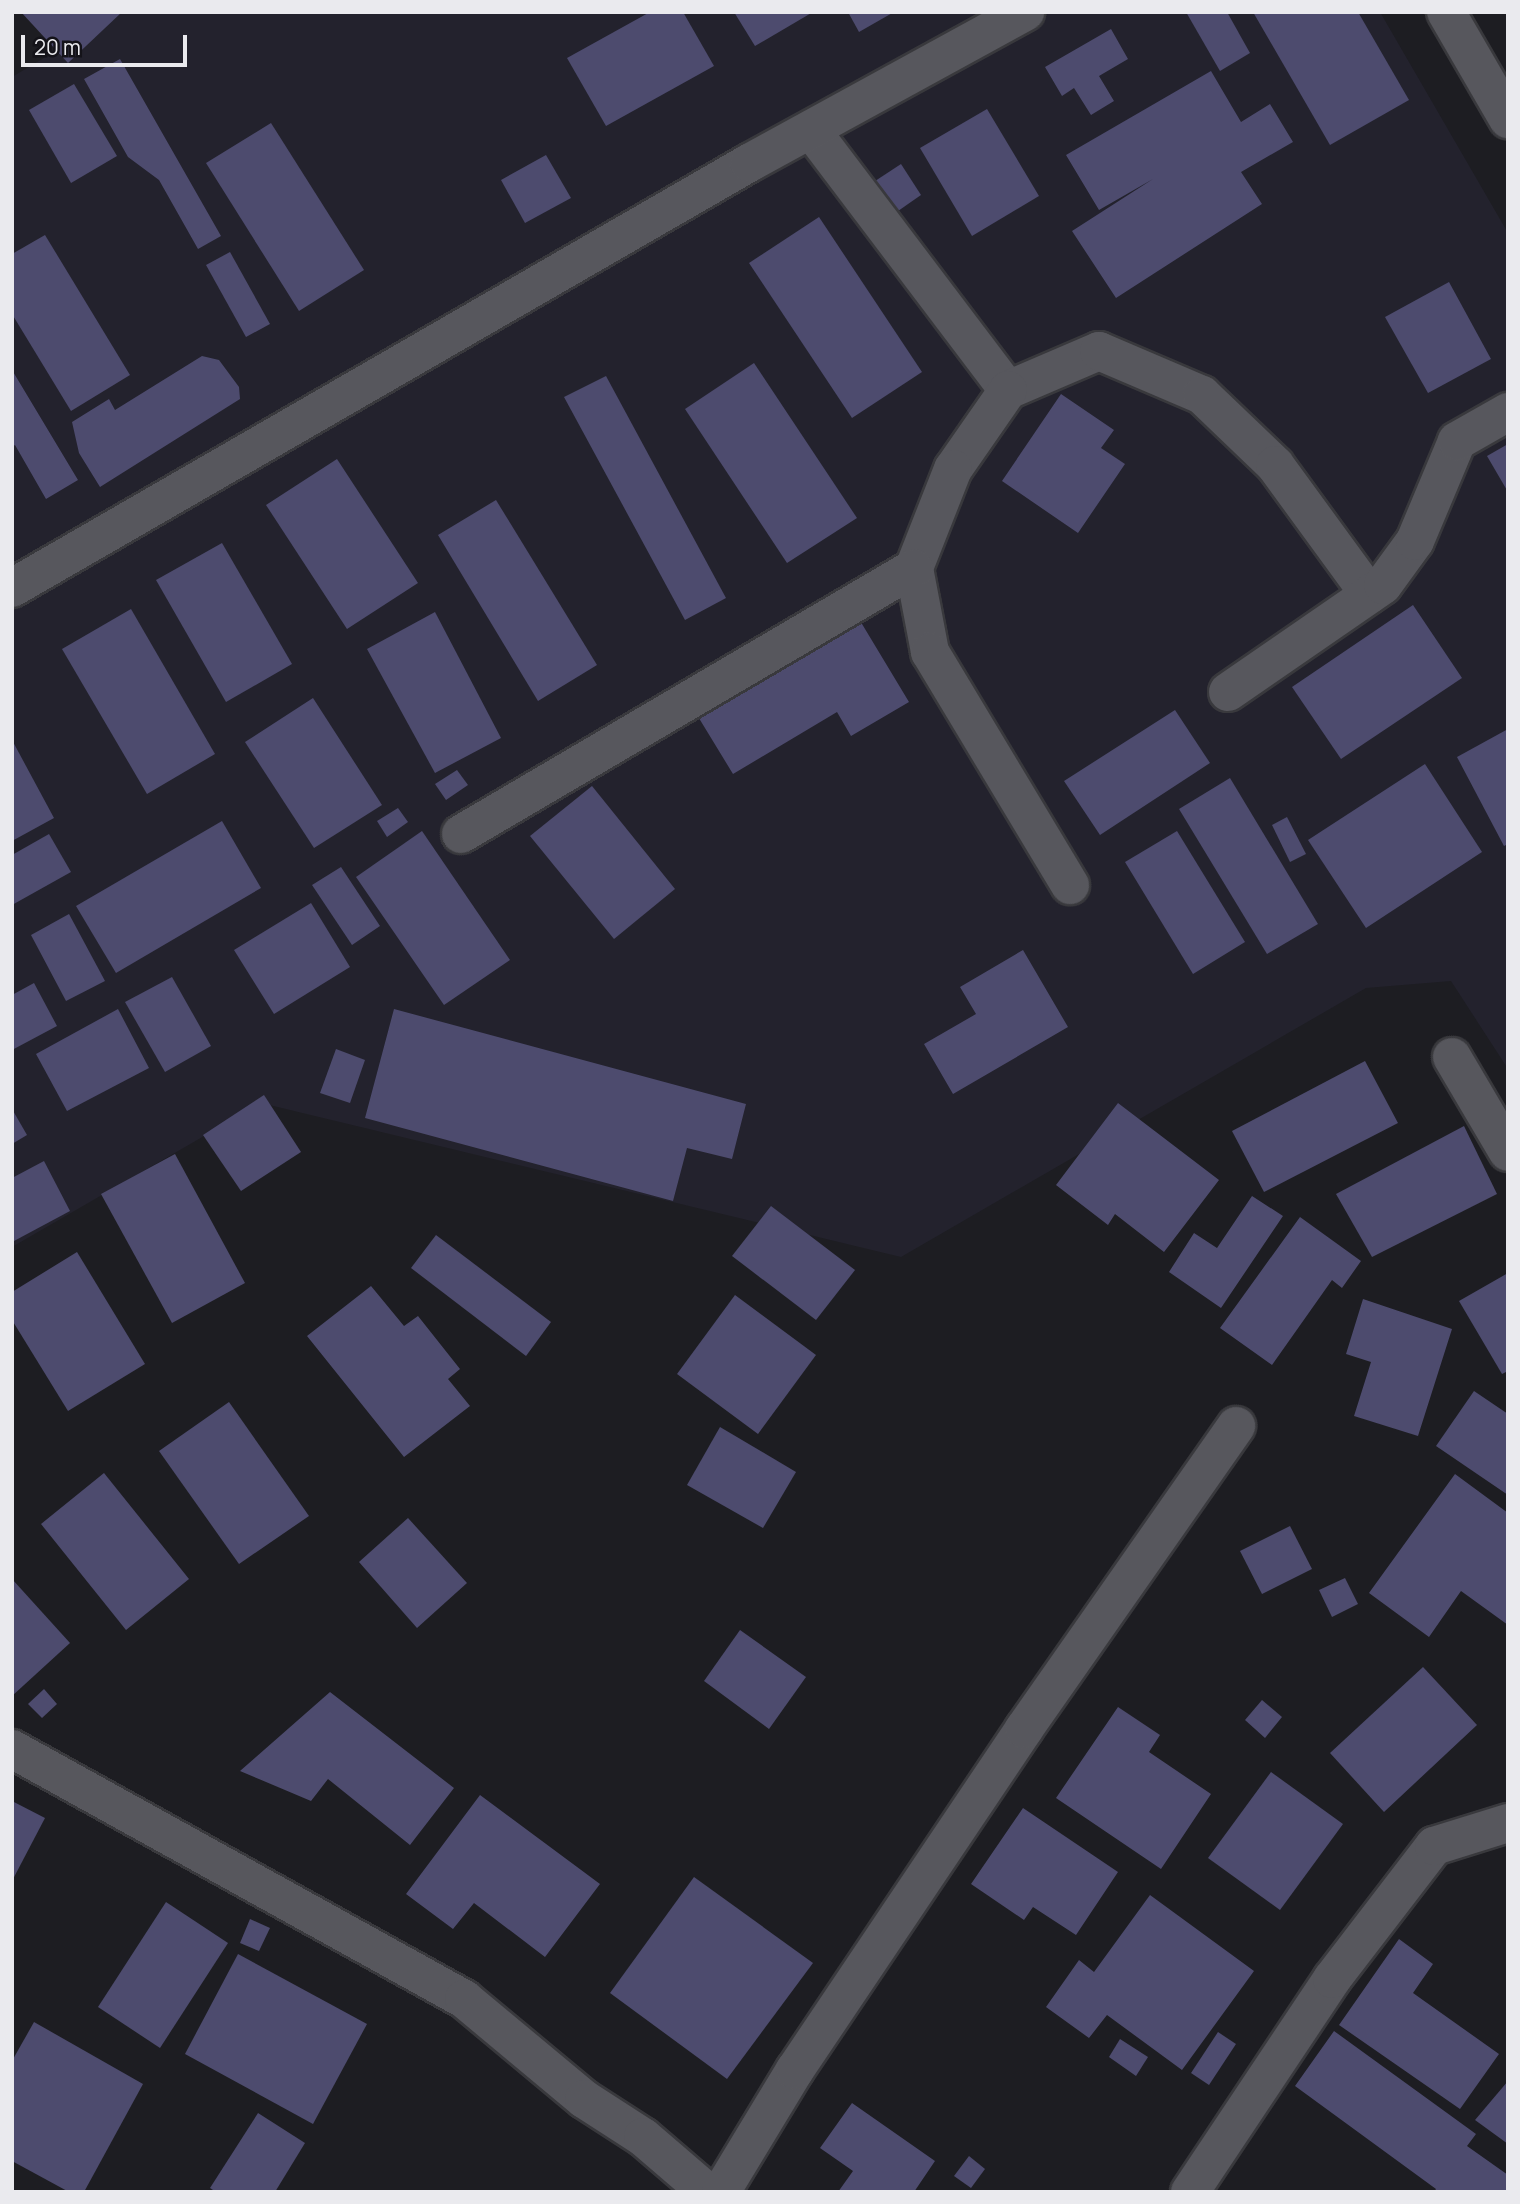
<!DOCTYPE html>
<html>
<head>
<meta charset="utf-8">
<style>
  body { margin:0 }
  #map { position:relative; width:1520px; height:2204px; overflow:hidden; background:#1d1d22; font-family:Manrope,sans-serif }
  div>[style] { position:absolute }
  .built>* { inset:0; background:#23222d }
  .building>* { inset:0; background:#4d4b6e }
  .roads { filter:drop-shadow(2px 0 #39393d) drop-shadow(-2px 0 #39393d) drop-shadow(0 2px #39393d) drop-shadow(0 -2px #39393d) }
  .minor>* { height:38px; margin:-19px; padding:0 19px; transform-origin:19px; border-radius:19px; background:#57575d }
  span { translate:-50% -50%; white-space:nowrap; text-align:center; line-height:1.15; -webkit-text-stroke:7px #141319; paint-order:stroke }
  .frame { position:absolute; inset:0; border:14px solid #eaeaee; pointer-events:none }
  .scale { position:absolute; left:21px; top:35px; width:166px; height:32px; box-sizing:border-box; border:4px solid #eaeaee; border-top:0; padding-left:9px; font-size:21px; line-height:24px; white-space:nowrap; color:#eaeaee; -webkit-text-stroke:5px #141319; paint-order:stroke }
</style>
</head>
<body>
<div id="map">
  <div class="built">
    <div style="clip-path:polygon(121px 12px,1380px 12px,1508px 233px,1508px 1069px,1451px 981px,1366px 988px,901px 1257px,261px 1103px,12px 1247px,12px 77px)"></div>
  </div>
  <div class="building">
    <div style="clip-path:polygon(21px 12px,122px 12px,68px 63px)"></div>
    <div style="clip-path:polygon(650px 12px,683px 12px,714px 66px,606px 126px,567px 58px)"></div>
    <div style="clip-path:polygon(734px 12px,813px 12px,755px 46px)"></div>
    <div style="clip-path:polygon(848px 12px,894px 12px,859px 32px)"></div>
    <div style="clip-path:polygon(1186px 12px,1227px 12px,1250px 53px,1220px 71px)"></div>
    <div style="clip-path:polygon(1253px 12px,1358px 12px,1409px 100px,1330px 145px)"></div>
    <div style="clip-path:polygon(1111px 29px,1128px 59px,1099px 76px,1114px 101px,1091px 115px,1074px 88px,1062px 96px,1045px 67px)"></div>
    <div style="clip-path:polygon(120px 59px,221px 236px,198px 249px,159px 180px,128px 157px,84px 79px)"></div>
    <div style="clip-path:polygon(1211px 71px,1241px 122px,1270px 104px,1293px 142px,1241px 172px,1262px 204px,1116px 298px,1072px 231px,1153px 179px,1099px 210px,1066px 155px)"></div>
    <div style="clip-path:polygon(74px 84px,117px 156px,71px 183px,29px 110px)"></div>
    <div style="clip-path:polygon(987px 109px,1039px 196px,972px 236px,920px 148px)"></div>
    <div style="clip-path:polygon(271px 123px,364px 270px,299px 311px,206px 163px)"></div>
    <div style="clip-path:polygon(546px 155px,571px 198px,525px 223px,501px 180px)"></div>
    <div style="clip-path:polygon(901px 164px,921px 195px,888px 218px,866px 187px)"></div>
    <div style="clip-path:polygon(819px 217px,922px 372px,852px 418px,749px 263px)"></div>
    <div style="clip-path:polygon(45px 235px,130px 375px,71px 411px,12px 314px,12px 254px)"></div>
    <div style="clip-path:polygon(230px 252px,270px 324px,246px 337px,206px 265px)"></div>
    <div style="clip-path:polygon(1449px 282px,1491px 359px,1428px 393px,1385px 317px)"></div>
    <div style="clip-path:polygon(202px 356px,219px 360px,239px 387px,240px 399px,100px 487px,79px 453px,72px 422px,109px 399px,115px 410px)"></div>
    <div style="clip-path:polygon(754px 363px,857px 518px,787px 563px,685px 409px)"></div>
    <div style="clip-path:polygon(12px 370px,78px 480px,46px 499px,15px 445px,12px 447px)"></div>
    <div style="clip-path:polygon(606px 376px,726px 598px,685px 620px,564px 397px)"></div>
    <div style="clip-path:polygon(1061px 394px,1114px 430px,1101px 448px,1125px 464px,1078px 533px,1002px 481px)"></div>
    <div style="clip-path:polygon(1508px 444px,1508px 492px,1487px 456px)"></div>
    <div style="clip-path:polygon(337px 459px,418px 583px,347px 629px,266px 505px)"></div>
    <div style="clip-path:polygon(496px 500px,597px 665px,538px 701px,438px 535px)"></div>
    <div style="clip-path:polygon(222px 543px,292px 664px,226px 702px,156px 580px)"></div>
    <div style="clip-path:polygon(1413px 605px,1462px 678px,1341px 759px,1292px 687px)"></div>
    <div style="clip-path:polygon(131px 609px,215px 754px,147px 794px,62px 649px)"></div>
    <div style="clip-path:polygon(435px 612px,501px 738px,435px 773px,367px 649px)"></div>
    <div style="clip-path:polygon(856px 614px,909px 702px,851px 736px,837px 712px,733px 774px,694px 710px)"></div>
    <div style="clip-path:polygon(313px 698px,382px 805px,314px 848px,245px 742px)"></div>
    <div style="clip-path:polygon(1175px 710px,1210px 763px,1100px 835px,1064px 781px)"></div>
    <div style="clip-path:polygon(1508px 729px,1508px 844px,1504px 846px,1457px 757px)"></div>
    <div style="clip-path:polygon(12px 740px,54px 818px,12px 841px)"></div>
    <div style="clip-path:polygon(1425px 764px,1482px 852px,1366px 928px,1308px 840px)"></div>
    <div style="clip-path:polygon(457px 770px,468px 785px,446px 800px,435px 784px)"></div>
    <div style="clip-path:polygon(1230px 778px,1318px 924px,1267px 954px,1179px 809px)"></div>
    <div style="clip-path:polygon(592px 786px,675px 889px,614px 939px,530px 836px)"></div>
    <div style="clip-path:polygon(398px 808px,408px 822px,387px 837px,377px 821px)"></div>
    <div style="clip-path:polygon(1287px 817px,1306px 854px,1290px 862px,1272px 825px)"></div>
    <div style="clip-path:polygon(222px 821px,261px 888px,116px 973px,76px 906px)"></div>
    <div style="clip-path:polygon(422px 831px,510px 960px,444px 1005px,356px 877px)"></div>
    <div style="clip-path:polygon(1177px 831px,1245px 942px,1193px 974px,1125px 862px)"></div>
    <div style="clip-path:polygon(49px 834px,71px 872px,12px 905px,12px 855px)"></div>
    <div style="clip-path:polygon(341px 867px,380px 926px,352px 945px,312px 885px)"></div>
    <div style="clip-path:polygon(311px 903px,350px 967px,274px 1014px,234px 950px)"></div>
    <div style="clip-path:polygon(69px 914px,105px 981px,66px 1001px,31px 935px)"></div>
    <div style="clip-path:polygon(1023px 950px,1068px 1027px,953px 1094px,924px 1044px,976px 1014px,960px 987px)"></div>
    <div style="clip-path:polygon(172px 977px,211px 1046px,165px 1072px,125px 1002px)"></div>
    <div style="clip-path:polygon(34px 983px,57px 1026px,12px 1050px,12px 995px)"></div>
    <div style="clip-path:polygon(118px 1009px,149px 1068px,67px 1111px,36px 1054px)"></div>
    <div style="clip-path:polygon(394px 1009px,746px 1104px,732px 1159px,687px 1148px,673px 1201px,365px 1118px)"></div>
    <div style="clip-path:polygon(336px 1049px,365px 1060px,350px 1103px,320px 1093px)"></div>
    <div style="clip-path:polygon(1365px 1061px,1398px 1123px,1264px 1192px,1232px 1131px)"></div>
    <div style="clip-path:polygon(264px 1095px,301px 1152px,241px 1191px,203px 1135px)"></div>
    <div style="clip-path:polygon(1118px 1103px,1219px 1180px,1164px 1252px,1115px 1214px,1108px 1225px,1056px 1185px)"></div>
    <div style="clip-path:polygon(12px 1109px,27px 1135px,12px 1144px)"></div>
    <div style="clip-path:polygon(1464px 1126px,1497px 1194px,1372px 1257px,1336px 1194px)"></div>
    <div style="clip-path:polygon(175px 1154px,245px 1283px,172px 1323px,101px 1194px)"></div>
    <div style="clip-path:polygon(44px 1161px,70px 1211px,14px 1241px,12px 1178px)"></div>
    <div style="clip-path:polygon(1252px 1196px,1283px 1216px,1221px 1308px,1169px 1272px,1194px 1233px,1217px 1248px)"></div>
    <div style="clip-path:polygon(771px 1206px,855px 1270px,816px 1320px,732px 1256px)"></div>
    <div style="clip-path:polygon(1300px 1217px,1361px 1261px,1342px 1288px,1332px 1280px,1272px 1365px,1220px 1328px)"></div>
    <div style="clip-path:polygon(436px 1235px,551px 1322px,526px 1356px,411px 1268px)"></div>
    <div style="clip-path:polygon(77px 1252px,145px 1364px,68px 1411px,12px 1320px,12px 1292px)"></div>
    <div style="clip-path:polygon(1508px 1273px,1508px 1371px,1502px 1374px,1459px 1301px)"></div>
    <div style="clip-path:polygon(371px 1286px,404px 1326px,418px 1316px,460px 1369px,448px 1379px,470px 1406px,404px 1457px,307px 1336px)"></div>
    <div style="clip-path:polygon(735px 1295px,816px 1355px,758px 1434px,677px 1374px)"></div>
    <div style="clip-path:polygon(1363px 1299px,1452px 1329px,1418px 1436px,1354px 1416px,1371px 1362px,1346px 1354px)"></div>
    <div style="clip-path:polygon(1474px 1391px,1508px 1414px,1508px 1495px,1436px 1446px)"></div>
    <div style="clip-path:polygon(229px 1402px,309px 1516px,239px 1564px,159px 1451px)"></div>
    <div style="clip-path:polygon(720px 1427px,796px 1472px,763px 1528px,687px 1485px)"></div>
    <div style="clip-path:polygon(104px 1473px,189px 1579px,126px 1630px,41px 1524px)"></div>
    <div style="clip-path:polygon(1455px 1474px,1508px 1513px,1508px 1625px,1461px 1591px,1429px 1637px,1369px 1593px)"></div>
    <div style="clip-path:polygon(408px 1518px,467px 1583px,417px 1628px,359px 1562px)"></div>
    <div style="clip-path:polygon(1290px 1526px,1312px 1569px,1262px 1594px,1240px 1551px)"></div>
    <div style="clip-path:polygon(1345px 1578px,1358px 1604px,1332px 1617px,1319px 1590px)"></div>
    <div style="clip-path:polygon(12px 1579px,70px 1643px,12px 1696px)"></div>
    <div style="clip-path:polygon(740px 1630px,806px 1677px,769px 1729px,704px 1681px)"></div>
    <div style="clip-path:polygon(1423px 1667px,1477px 1725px,1384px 1812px,1330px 1753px)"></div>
    <div style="clip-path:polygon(44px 1689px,57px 1704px,42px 1718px,28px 1704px)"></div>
    <div style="clip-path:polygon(330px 1692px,454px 1788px,410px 1845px,328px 1779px,311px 1801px,240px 1771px)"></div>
    <div style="clip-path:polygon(1262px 1700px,1282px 1717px,1265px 1738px,1245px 1720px)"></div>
    <div style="clip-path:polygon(1118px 1707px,1160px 1735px,1149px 1752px,1211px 1794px,1161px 1869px,1056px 1798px)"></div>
    <div style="clip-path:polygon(1271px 1772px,1343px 1824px,1280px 1910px,1208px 1858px)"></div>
    <div style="clip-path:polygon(480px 1795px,600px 1884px,545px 1957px,474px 1903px,453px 1929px,406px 1894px)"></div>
    <div style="clip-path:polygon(12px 1801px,45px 1818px,12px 1881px)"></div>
    <div style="clip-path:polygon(1023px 1808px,1118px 1872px,1076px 1935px,1033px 1907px,1024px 1920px,971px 1884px)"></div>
    <div style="clip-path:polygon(694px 1877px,813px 1963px,727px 2079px,610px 1993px)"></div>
    <div style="clip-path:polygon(1150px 1895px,1254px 1971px,1182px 2070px,1107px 2015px,1089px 2038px,1046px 2007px,1079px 1960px,1094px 1972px)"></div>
    <div style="clip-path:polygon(166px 1902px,228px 1943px,160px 2048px,98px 2007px)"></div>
    <div style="clip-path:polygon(250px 1919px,270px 1928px,259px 1951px,240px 1943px)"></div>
    <div style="clip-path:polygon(1399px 1939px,1433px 1964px,1413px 1993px,1499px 2054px,1460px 2109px,1339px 2025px)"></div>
    <div style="clip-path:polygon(238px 1954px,367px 2024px,313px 2124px,185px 2054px)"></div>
    <div style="clip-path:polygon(34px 2022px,143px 2084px,84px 2192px,69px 2192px,12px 2161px,12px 2061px)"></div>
    <div style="clip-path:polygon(1334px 2031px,1476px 2134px,1467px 2146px,1508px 2175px,1508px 2192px,1434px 2192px,1436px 2189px,1295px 2086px)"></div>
    <div style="clip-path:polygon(1218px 2032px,1236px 2044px,1209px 2085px,1191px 2073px)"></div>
    <div style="clip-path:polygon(1120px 2039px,1148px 2057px,1136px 2076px,1109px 2057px)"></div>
    <div style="clip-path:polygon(1508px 2081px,1508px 2144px,1475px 2120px)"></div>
    <div style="clip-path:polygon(852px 2103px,935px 2161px,914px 2192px,838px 2192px,853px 2171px,820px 2148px)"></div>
    <div style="clip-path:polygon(258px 2113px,305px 2143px,275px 2192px,216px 2192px,210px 2188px)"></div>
    <div style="clip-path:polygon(969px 2156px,985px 2169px,971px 2188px,954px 2176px)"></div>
  </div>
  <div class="roads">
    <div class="minor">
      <div style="left:1446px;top:12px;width:124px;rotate:59.9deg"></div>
      <div style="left:812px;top:131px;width:325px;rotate:52.9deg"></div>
      <div style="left:1008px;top:390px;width:99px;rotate:-23.2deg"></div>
      <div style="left:1099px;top:351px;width:112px;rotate:23.1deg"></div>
      <div style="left:1202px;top:395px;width:101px;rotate:43.8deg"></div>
      <div style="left:1275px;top:465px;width:160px;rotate:53.9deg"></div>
      <div style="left:1008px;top:390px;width:96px;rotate:124.8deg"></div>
      <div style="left:953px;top:469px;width:106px;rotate:111.5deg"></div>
      <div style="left:914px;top:568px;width:86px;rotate:79.2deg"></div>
      <div style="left:930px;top:652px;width:272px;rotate:59deg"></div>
      <div style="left:12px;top:588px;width:851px;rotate:-29.97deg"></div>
      <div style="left:749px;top:163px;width:315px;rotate:-28.7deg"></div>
      <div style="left:1228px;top:692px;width:188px;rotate:-34.6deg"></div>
      <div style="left:1383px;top:585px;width:54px;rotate:-54deg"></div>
      <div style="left:1415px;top:541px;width:108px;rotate:-67.2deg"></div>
      <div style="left:1457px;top:441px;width:59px;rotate:-29.6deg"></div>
      <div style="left:461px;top:834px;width:525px;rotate:-30.42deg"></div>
      <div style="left:1452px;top:1057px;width:110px;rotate:59.5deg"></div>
      <div style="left:12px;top:1749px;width:517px;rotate:28.95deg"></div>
      <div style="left:464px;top:1999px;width:156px;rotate:39.8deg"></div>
      <div style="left:584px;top:2099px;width:70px;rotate:32.8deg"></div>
      <div style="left:643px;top:2137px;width:84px;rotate:40.7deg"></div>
      <div style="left:721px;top:2192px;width:143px;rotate:-58.8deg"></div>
      <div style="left:795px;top:2070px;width:411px;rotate:-56.1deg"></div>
      <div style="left:1024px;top:1729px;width:370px;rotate:-55deg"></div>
      <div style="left:1190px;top:2192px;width:256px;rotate:-56.3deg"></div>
      <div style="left:1332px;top:1979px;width:168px;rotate:-52.5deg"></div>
      <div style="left:1434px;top:1846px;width:77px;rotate:-17.3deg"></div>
    </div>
  </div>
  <div class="frame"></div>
  <div class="scale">20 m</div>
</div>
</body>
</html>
